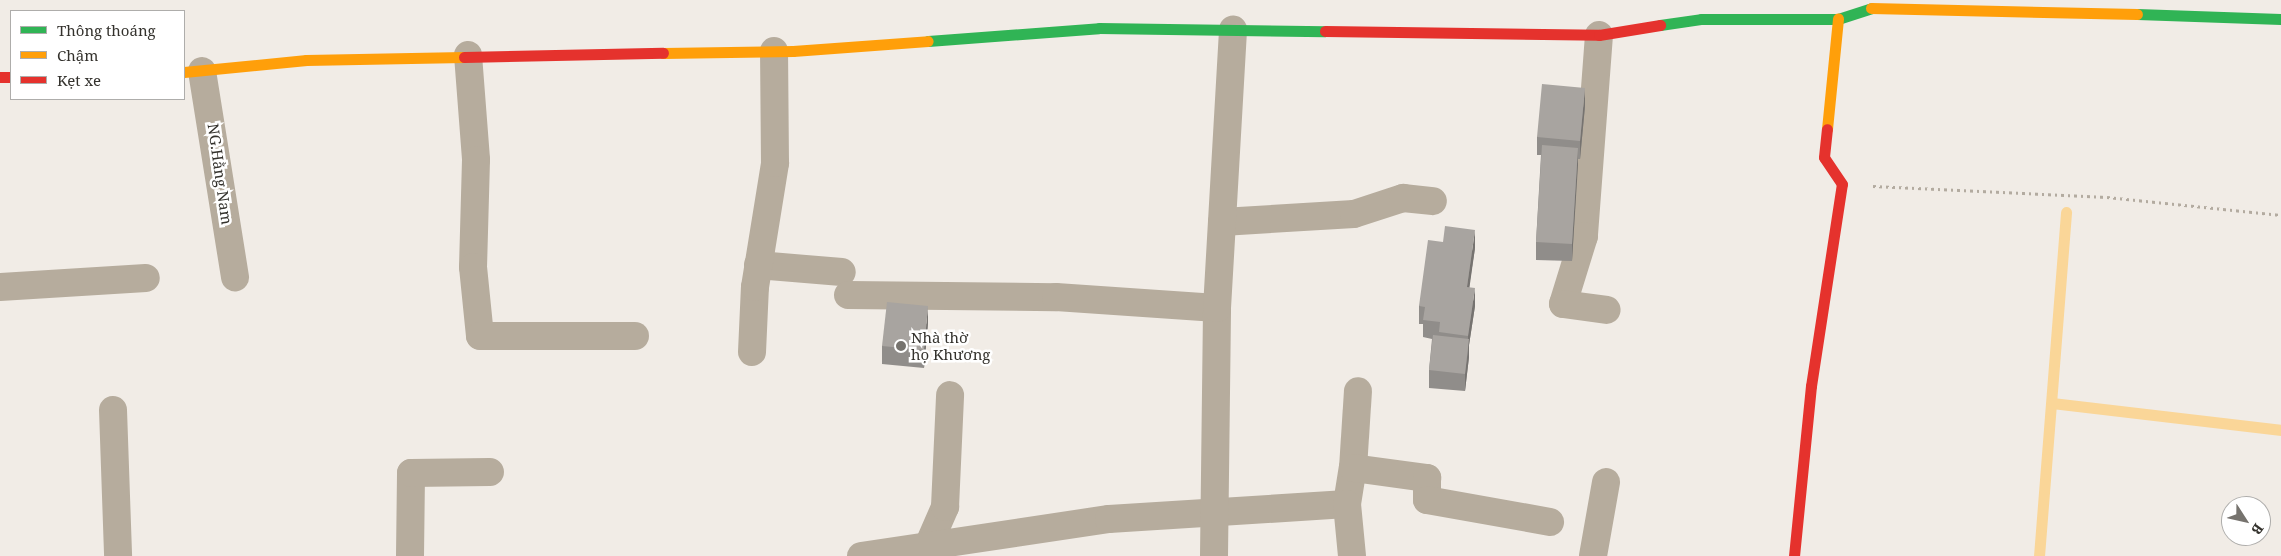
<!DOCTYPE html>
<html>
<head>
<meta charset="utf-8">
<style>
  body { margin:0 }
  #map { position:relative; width:2281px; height:556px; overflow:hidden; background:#f1ece6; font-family:"Noto Serif",serif }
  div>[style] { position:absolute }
  .stream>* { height:11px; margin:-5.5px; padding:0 5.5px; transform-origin:5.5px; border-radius:5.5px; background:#fad698 }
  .path>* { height:3px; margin-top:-1.5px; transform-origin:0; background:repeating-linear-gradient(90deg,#b3aba0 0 2.5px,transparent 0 6.5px) }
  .street>* { height:28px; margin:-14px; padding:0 14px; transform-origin:14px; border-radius:14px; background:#b6ac9d }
  .fast>* { height:11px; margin:-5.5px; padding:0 5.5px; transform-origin:5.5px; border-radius:5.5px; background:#30b455 }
  .slow>* { height:11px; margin:-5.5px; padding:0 5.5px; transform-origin:5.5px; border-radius:5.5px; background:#ff9f0a }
  .jam>* { height:11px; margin:-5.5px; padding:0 5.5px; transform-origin:5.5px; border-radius:5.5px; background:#e5322d }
  .wall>* { inset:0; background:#908d8a }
  .shaded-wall>* { inset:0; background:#767370 }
  .building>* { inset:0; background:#a8a4a0 }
  .dots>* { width:14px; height:14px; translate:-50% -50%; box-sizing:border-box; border:2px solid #fff; border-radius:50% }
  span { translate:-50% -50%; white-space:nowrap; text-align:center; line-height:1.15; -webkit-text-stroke:5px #fff; paint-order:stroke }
  .street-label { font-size:15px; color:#34322d }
  .poi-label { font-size:15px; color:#34322d }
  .left { translate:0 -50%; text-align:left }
  .legend { position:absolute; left:10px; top:10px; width:175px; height:90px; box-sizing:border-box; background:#fff; border:1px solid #aeadab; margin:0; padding:6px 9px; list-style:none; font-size:15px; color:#34322d }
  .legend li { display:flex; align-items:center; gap:10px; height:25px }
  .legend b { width:25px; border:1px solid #aeadab }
  .north { position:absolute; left:2221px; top:496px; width:50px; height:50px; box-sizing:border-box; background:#fff; border:1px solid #aeadab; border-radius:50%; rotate:125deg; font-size:14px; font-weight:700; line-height:20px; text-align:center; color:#34322d }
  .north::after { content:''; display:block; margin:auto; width:18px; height:22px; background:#76736e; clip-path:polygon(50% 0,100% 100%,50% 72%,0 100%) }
</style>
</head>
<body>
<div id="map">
  <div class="stream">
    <div style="left:2052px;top:403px;width:231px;rotate:6.7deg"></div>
    <div style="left:2039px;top:556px;width:345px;rotate:-85.5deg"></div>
  </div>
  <div class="path">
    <div style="left:1873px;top:186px;width:234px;rotate:2.7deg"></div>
    <div style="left:2107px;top:197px;width:175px;rotate:5.9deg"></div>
  </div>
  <div class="street">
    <div style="left:1599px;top:35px;width:202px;rotate:94.3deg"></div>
    <div style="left:1584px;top:236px;width:71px;rotate:107.2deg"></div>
    <div style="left:1563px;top:304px;width:44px;rotate:7.8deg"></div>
    <div style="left:468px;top:55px;width:105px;rotate:85.6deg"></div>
    <div style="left:476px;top:160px;width:107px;rotate:91.6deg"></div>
    <div style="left:473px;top:267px;width:69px;rotate:84.2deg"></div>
    <div style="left:480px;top:336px;width:155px"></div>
    <div style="left:202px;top:71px;width:209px;rotate:80.9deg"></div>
    <div style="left:1222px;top:222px;width:132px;rotate:-3.5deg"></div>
    <div style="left:1354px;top:214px;width:52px;rotate:-18.1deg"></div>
    <div style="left:1403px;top:198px;width:30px;rotate:6deg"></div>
    <div style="left:758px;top:265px;width:84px;rotate:4.8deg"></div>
    <div style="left:0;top:287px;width:146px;rotate:-3.5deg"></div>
    <div style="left:848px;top:295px;width:208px;rotate:0.6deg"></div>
    <div style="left:1056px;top:297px;width:161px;rotate:3.9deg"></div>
    <div style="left:752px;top:352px;width:65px;rotate:-87.4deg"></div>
    <div style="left:755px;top:287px;width:126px;rotate:-80.8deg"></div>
    <div style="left:775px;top:163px;width:112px;rotate:-90.5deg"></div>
    <div style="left:113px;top:410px;width:146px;rotate:88deg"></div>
    <div style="left:1353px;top:468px;width:77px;rotate:-86.3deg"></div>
    <div style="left:1347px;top:504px;width:36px;rotate:-81deg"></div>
    <div style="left:1353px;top:468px;width:75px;rotate:7.7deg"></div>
    <div style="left:1427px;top:478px;width:22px;rotate:90deg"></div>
    <div style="left:1427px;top:500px;width:125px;rotate:10.1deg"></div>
    <div style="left:928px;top:546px;width:43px;rotate:-66.4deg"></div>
    <div style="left:945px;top:507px;width:112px;rotate:-87.4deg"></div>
    <div style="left:410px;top:556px;width:83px;rotate:-89.3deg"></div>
    <div style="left:411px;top:473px;width:79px;rotate:-0.7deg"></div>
    <div style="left:861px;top:556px;width:251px;rotate:-8.5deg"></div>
    <div style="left:1109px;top:519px;width:238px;rotate:-3.6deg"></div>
    <div style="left:1347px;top:504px;width:52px;rotate:84.5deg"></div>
    <div style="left:1214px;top:556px;width:248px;rotate:-89.3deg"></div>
    <div style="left:1217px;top:308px;width:279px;rotate:-86.7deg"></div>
    <div style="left:1593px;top:556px;width:75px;rotate:-80deg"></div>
  </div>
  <div class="fast">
    <div style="left:2137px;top:14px;width:144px;rotate:2deg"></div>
    <div style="left:1660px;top:25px;width:41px;rotate:-8.3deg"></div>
    <div style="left:1701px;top:19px;width:137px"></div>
    <div style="left:1838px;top:19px;width:35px;rotate:-18deg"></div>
    <div style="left:928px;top:41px;width:171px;rotate:-4.3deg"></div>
    <div style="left:1099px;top:28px;width:226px;rotate:0.8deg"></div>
  </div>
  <div class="slow">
    <div style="left:1871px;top:8px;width:266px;rotate:1.3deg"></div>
    <div style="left:663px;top:53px;width:130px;rotate:-0.9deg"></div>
    <div style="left:793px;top:51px;width:135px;rotate:-4.2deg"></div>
    <div style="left:184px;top:72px;width:123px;rotate:-5.6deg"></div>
    <div style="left:306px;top:60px;width:158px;rotate:-1.1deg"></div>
    <div style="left:1827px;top:129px;width:111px;rotate:-84.3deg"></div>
  </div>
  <div class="jam">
    <div style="left:1325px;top:31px;width:274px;rotate:0.8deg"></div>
    <div style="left:1599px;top:35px;width:62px;rotate:-9.3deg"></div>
    <div style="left:464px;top:57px;width:199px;rotate:-1.2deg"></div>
    <div style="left:0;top:77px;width:11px"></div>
    <div style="left:1794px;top:556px;width:171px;rotate:-84.3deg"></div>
    <div style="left:1811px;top:386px;width:204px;rotate:-81.3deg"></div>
    <div style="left:1842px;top:184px;width:32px;rotate:-124deg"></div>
    <div style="left:1824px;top:157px;width:28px;rotate:-84deg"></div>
  </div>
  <div class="wall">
    <div style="clip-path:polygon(1585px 106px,1580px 159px,1578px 159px,1572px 261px,1536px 260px,1536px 242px,1541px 155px,1537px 155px,1537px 137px)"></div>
    <div style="clip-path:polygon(1475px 248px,1469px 287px,1475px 306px,1469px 345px,1469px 357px,1465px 391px,1429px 388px,1429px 370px,1432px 339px,1423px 337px,1423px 324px,1419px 324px,1419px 306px)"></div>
    <div style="clip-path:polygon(928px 323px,924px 368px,882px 364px,882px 346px)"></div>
  </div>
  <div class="shaded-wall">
    <div style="clip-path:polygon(1585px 88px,1585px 106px,1580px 159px,1580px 141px)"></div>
    <div style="clip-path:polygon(1578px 148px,1578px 165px,1572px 261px,1572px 244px)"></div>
    <div style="clip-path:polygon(1475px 230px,1475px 248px,1467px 305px,1467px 287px)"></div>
    <div style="clip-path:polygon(1475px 288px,1475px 306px,1469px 345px,1469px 357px,1465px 391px,1465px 374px,1468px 350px,1468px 336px)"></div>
    <div style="clip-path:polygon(928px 306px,928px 323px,924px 368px,924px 350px)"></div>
  </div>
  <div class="building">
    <div style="clip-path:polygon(1542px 84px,1585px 88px,1580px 141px,1537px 137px)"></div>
    <div style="clip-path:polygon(1542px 145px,1578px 148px,1572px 244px,1536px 242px)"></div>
    <div style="clip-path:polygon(1445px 226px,1475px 230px,1467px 287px,1475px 288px,1468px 336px,1439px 332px,1440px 322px,1423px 320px,1425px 307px,1419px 306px,1428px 240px,1443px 242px)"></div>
    <div style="clip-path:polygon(887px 302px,928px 306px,924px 350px,882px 346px)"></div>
    <div style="clip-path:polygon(1433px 335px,1469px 339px,1465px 374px,1429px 370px)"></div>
  </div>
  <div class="dots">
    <div style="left:901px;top:346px;background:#76736e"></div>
  </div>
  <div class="street-label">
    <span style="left:220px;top:174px;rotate:82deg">NG.Hằng Nam</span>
  </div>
  <div class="poi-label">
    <span class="left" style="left:911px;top:346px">Nhà thờ<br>họ Khương</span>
  </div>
  <ul class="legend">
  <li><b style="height:6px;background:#30b455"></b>Thông thoáng</li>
  <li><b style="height:6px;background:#ff9f0a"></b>Chậm</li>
  <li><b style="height:6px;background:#e5322d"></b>Kẹt xe</li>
  </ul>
  <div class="north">B</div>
</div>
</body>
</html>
